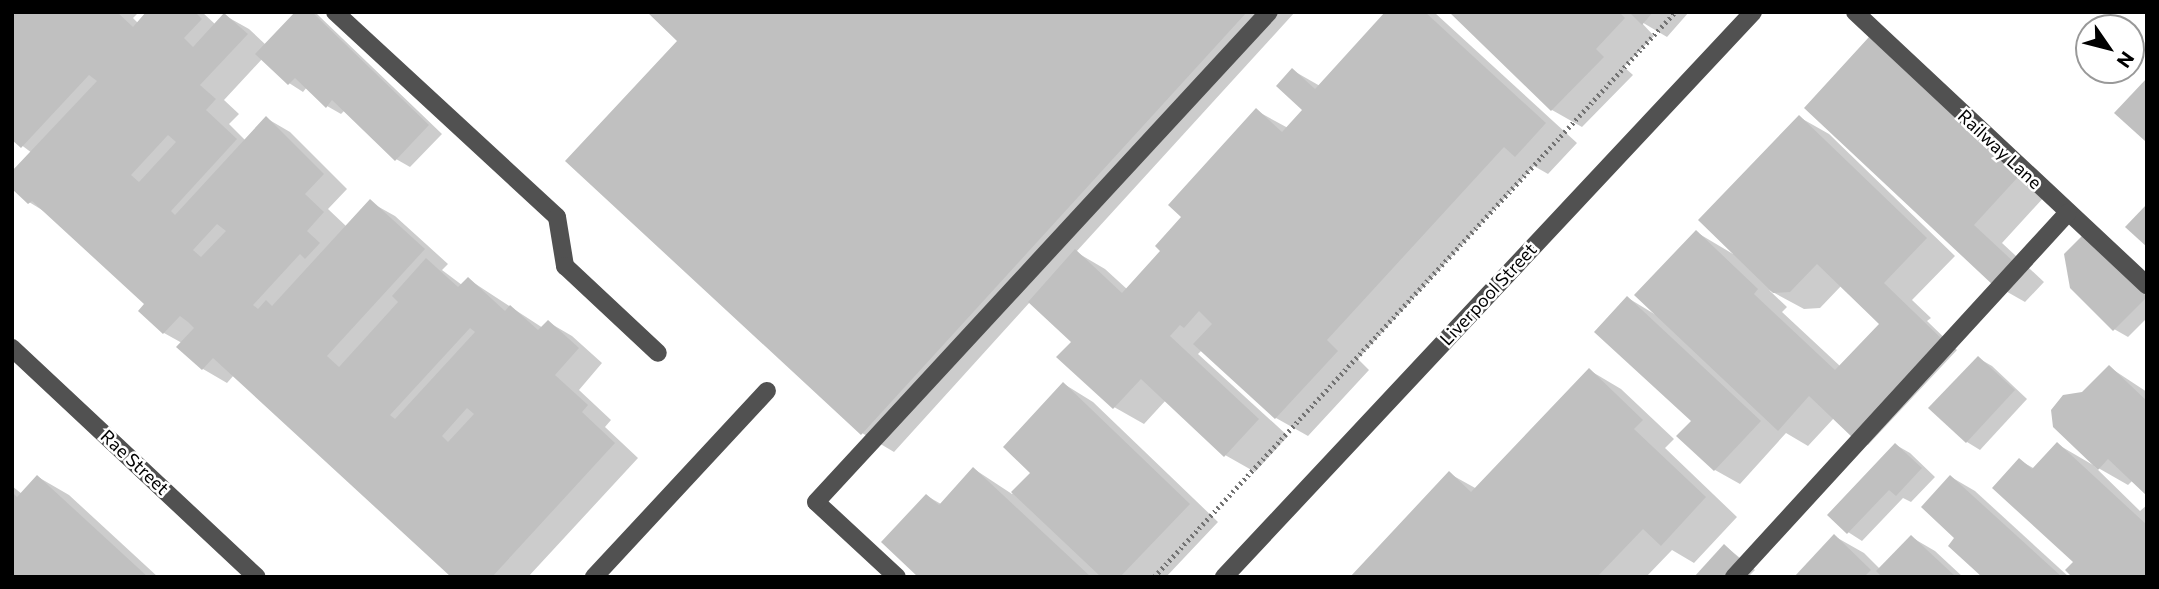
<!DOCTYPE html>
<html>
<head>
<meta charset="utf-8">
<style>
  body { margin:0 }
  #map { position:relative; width:2159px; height:589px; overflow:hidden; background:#fff; font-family:Commissioner,sans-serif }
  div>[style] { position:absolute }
  .shadow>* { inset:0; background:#0003 }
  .building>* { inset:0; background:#c0c0c0 }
  .path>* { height:4.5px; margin-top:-2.25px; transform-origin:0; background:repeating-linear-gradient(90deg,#737373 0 2px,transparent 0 5.5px) }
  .minor>* { height:18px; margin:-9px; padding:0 9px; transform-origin:9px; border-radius:9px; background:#515151 }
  span { translate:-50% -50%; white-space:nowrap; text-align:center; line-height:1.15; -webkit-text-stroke:5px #fff; paint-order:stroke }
  .street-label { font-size:18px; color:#000 }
  .frame { position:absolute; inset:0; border:14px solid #000; pointer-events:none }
  .north { position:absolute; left:2075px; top:14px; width:70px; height:70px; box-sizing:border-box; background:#fff; border:2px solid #999; border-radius:50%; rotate:125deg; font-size:19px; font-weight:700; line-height:28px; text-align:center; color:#000 }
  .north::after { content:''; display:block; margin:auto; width:24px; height:32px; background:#000; clip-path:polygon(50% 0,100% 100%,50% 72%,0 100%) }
</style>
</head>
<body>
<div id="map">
  <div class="shadow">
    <div style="clip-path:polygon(12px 12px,139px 12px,133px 18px,138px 23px,149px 12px,202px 12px,216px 25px,224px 15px,249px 29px,266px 45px,298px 12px,317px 14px,442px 134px,410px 167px,396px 159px,345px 110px,341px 114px,327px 106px,307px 87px,303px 92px,289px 83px,263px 58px,224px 100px,239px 114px,229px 124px,246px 141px,266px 118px,290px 132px,347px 189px,328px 209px,347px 227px,370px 202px,395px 216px,448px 264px,442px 270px,462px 285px,468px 279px,543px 328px,548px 322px,572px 336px,602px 363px,579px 390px,611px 420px,605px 427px,638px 458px,528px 577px,453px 577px,234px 375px,227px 383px,203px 369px,179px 347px,182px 343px,164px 333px,146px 304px,47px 213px,29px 202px,32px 153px,12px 138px)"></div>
    <div style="clip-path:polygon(650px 12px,1295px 12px,1076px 252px,1105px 269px,1128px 290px,1162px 251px,1257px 111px,1288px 128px,1305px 110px,1292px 70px,1320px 86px,1388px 12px,1435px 13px,1577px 143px,1548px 174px,1534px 166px,1358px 359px,1369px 370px,1308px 436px,1276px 418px,1202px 350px,1198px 354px,1288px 436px,1255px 472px,1225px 455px,1166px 400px,1144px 424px,1114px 407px,1073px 342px,1030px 302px,894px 452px,862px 433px,680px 41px)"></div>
    <div style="clip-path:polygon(1452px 12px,1689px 12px,1667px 37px,1640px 21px,1654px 36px,1624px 67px,1633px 75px,1582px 127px,1552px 110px)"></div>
    <div style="clip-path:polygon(1869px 40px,1898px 57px,2046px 195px,2002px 243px,2044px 282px,2025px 302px,1995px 285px)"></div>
    <div style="clip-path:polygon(evenodd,1799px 117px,1829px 134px,1955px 256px,1912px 300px,1931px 318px,1927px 321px,1957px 350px,1868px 445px,1834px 418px,1808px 446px,1786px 433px,1740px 484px,1715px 470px,1679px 436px,1693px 421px,1628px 298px,1656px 315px,1696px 232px,1733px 254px,1799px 117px,1842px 285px,1882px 324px,1840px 366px,1782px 312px,1787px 307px,1769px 290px,1804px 309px,1820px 308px,1842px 285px)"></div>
    <div style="clip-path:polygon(2066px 255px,2147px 293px,2147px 318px,2128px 337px,2114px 329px)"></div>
    <div style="clip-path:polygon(1978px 358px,1992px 366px,2027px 399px,1980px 450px,1967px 442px)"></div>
    <div style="clip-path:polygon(2109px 367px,2147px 392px,2147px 493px,2133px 480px,2128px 485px,2093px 465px,2083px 394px)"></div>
    <div style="clip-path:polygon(1589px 370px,1621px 389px,1674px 439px,1665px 448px,1737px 517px,1694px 563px,1672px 550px,1646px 577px,1352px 577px,1450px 474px,1477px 489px)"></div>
    <div style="clip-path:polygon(1064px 384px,1093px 402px,1218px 522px,1166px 577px,921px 577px,927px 496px,941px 504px,974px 469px,1012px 494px,1032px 472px)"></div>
    <div style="clip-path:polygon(2057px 444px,2093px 465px,2140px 511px,2147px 505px,2147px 577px,2075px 562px,2019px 460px,2035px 469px)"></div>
    <div style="clip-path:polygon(1896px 445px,1910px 453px,1935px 477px,1911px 502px,1903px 498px,1862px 541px,1848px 532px)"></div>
    <div style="clip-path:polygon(38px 477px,69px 495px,158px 577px,12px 577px,12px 486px,22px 494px)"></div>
    <div style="clip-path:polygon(1951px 477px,1975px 491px,2069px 577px,1984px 577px,1957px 538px)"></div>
    <div style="clip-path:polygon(1834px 536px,1864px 553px,1880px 569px,1911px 537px,1935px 551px,1963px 577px,1796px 577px)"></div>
    <div style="clip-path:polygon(1725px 546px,1755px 570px,1748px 577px,1696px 577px)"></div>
  </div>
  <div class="building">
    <div style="clip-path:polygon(evenodd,17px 12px,117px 12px,133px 27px,146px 12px,195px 12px,202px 19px,184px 38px,193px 47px,224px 13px,248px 34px,200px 85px,216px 99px,206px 110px,237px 139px,171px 211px,175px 215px,266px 116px,324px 174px,305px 194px,324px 212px,307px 231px,320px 243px,305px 259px,300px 254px,253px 305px,258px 309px,266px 300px,272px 306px,370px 199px,425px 249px,327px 356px,339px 367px,398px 302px,392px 296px,426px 258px,458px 287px,468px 277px,505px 311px,510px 305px,538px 330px,548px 320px,579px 348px,555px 375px,588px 405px,582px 412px,615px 443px,492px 577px,451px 577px,213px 358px,202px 370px,176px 347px,194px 328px,188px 322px,180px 316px,163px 334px,138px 311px,144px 304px,32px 201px,28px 204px,12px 189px,12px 171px,97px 81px,89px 75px,21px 148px,12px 140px,12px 17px,17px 12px,168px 135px,176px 142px,139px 182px,131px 175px,168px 135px,17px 12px,217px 224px,226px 231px,201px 257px,193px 250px,217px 224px,17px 12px,470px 328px,475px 332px,395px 419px,390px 415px,470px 328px,17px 12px,467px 408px,474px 414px,448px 442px,442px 436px,467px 408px)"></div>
    <div style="clip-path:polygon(295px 12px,312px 12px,429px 125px,395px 161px,332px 100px,326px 108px,295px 78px,288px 85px,255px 54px)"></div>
    <div style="clip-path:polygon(647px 12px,1247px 12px,861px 435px,565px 161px,677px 41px)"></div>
    <div style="clip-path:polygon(1385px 12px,1425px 12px,1546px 123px,1515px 157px,1504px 147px,1327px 340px,1338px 351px,1275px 419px,1193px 344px,1212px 324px,1199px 311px,1184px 328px,1180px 325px,1170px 336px,1259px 419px,1224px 457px,1141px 379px,1113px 409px,1056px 357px,1071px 342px,1028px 302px,1075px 249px,1122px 293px,1160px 251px,1155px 246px,1181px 217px,1168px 205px,1256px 108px,1282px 132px,1302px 110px,1276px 86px,1292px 68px,1315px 89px)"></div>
    <div style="clip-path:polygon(1449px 12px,1619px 12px,1625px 18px,1596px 49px,1604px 57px,1551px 111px)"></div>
    <div style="clip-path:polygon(1629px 12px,1653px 12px,1642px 25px)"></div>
    <div style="clip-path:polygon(1869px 37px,2018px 177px,1974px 225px,2016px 264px,1994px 286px,1804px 108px)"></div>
    <div style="clip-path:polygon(2147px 78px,2147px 140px,2145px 141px,2114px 113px)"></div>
    <div style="clip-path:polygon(1799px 115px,1927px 238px,1884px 283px,1944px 341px,1853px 438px,1809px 396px,1778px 431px,1634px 295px,1696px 230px,1758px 289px,1754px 294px,1835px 370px,1879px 324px,1817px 264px,1790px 292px,1773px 293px,1698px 220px)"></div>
    <div style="clip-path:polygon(2147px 204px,2147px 247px,2125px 227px)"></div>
    <div style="clip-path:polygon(2084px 234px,2147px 297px,2113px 331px,2070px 288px,2064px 254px)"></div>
    <div style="clip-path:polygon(1627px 296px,1761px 421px,1714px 471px,1676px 436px,1691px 421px,1594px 332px)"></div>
    <div style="clip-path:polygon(1978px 356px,2015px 390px,1966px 443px,1928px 408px)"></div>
    <div style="clip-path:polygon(2109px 365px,2147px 401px,2147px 496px,2108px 459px,2098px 470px,2053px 427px,2051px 410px,2063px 395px,2082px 392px)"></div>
    <div style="clip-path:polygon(1589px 368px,1643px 420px,1634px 429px,1706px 497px,1661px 546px,1643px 529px,1597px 577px,1350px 577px,1449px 471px,1471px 492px)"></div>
    <div style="clip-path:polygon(1063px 382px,1190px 504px,1120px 577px,1101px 577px,1011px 492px,1030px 473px,1003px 447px)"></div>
    <div style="clip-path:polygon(2057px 442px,2147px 525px,2147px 577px,2072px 577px,2065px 570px,2073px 562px,1992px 488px,2019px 458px,2032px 469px)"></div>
    <div style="clip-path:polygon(1895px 443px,1922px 468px,1896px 496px,1889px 490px,1847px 534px,1827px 515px)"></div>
    <div style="clip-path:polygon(973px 467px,1091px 577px,918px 577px,881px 542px,926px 494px,939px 505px)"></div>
    <div style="clip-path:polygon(37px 475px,148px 577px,12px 577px,12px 492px,17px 497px)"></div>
    <div style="clip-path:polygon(1950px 475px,2062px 577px,1982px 577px,1948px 546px,1954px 538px,1921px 507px)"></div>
    <div style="clip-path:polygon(1834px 534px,1871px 570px,1864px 577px,1794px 577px)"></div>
    <div style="clip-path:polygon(1911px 535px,1956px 577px,1882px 577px,1876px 571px)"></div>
    <div style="clip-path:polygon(1724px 544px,1742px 561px,1727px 577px,1694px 577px)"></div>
  </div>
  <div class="path">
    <div style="left:1154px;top:577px;width:769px;rotate:-47.32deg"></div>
  </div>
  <div class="minor">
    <div style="left:335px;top:12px;width:302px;rotate:42.7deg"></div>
    <div style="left:557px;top:217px;width:50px;rotate:80.7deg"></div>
    <div style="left:565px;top:266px;width:127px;rotate:43.1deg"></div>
    <div style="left:1855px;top:12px;width:400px;rotate:43.1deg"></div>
    <div style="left:12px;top:348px;width:335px;rotate:43.1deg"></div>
    <div style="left:594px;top:577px;width:254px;rotate:-47.1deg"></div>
    <div style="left:897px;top:577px;width:110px;rotate:-137.2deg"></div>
    <div style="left:816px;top:502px;width:667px;rotate:-47.25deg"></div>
    <div style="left:1224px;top:577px;width:774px;rotate:-46.88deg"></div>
    <div style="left:1734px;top:577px;width:494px;rotate:-47.5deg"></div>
  </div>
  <div class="street-label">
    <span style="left:2000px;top:149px;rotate:43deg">Railway Lane</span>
    <span style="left:1488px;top:294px;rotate:-47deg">Liverpool Street</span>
    <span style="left:135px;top:462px;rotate:43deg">Rae Street</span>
  </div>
  <div class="frame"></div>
  <div class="north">N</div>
</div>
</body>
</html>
